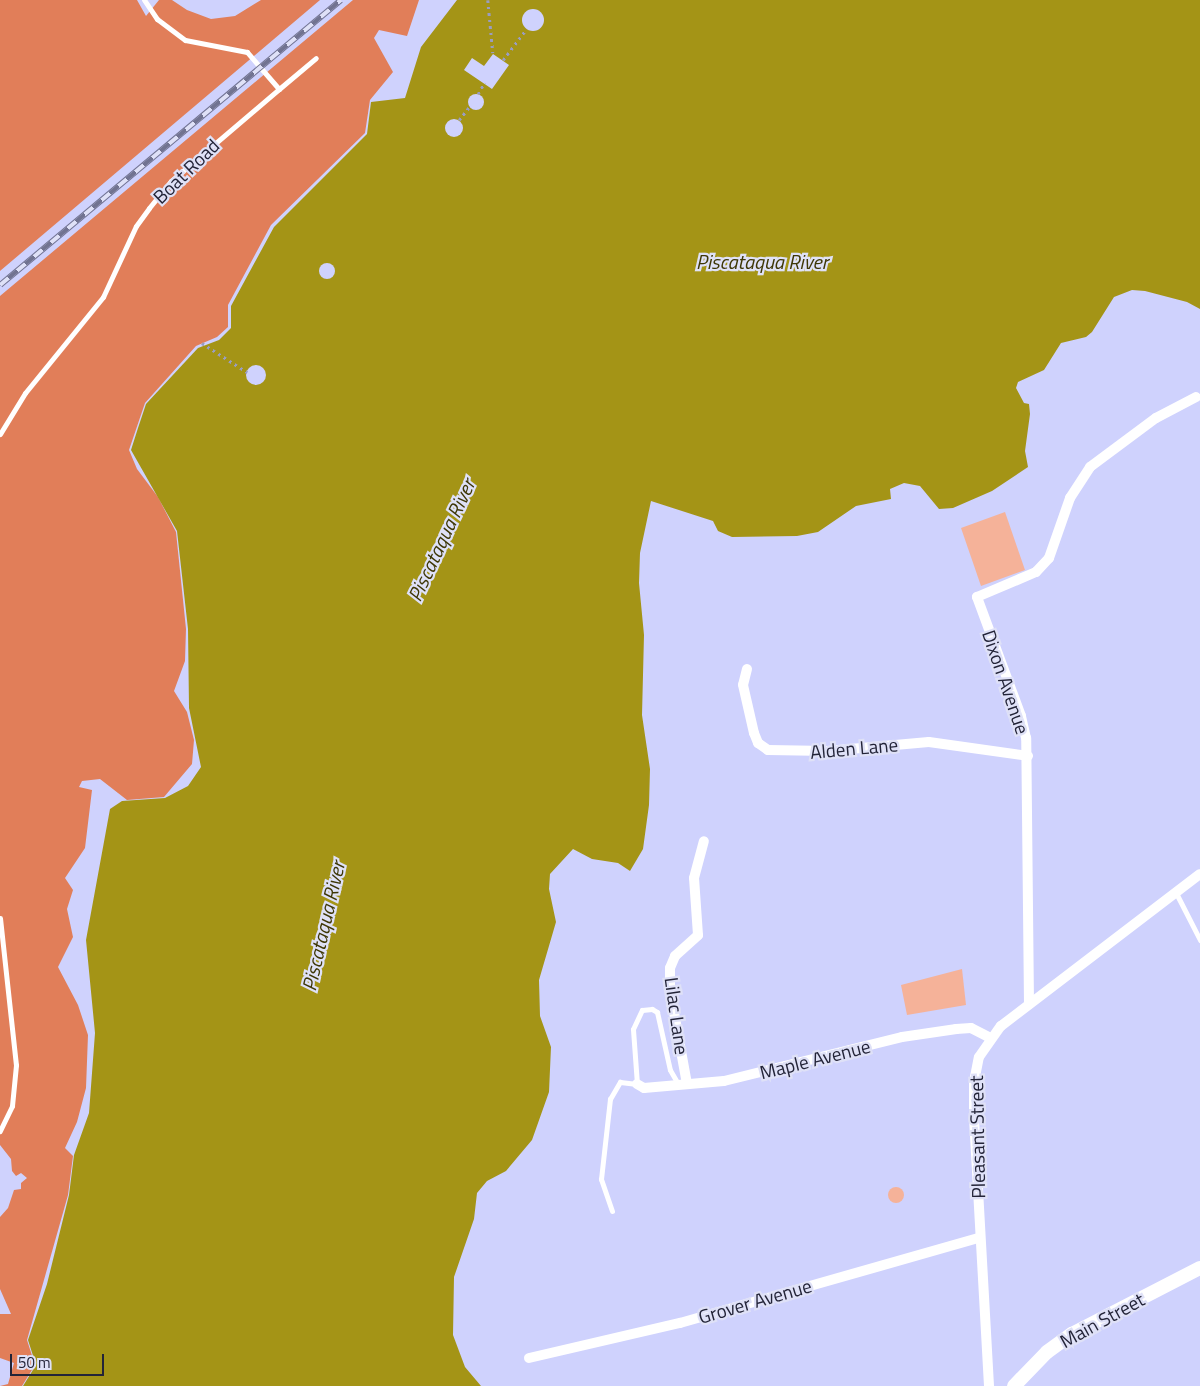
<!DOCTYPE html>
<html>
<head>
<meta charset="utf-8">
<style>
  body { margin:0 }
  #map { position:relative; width:1200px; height:1386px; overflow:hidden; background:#cfd2fd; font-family:"Titillium Web",sans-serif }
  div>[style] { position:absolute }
  .green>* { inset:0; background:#f5b299 }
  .round { border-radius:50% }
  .forest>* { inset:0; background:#e17e59 }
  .water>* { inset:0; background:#a49416 }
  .pier>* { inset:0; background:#cfd2fd }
  .path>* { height:2.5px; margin-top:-1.25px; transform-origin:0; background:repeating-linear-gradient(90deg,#9a9dc1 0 2.5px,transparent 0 6.5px) }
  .service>* { height:5px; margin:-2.5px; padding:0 2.5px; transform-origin:2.5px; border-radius:2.5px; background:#fff }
  .minor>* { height:10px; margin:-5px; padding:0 5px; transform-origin:5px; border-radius:5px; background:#fff }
  .secondary>* { height:14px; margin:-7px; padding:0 7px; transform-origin:7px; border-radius:7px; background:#fff }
  .rail>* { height:5.5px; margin-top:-2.75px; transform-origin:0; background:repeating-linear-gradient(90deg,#dfe1f7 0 11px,#717391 0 22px); box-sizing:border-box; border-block:1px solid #717391 }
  span { translate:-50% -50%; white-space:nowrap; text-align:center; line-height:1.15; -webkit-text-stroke:4.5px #dfe1f7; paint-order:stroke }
  .street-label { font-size:19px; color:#232438 }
  .water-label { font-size:20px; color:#3e3706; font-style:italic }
  .scale { position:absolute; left:10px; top:1354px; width:94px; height:22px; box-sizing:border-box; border:2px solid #232438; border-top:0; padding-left:6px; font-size:15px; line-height:18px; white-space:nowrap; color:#232438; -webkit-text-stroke:4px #dfe1f7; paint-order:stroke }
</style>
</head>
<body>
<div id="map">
  <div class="green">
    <div style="clip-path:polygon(1005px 512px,1025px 570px,981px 586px,961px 528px)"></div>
    <div style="clip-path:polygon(962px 969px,966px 1005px,907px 1015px,901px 985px)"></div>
    <div class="round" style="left:888px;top:1187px;width:16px;height:16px"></div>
  </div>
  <div class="forest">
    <div style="clip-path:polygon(0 0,137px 0,146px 16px,159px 0,172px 0,187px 10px,211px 19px,235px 16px,261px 0,320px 0,0 271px)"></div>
    <div style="clip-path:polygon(353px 0,419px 0,407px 36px,379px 30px,374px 38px,393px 72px,370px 100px,365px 133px,271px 225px,228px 305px,228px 327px,217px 337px,196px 346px,145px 403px,129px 450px,137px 469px,158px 497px,176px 532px,186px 629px,185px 661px,174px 691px,187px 712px,194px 740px,192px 764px,164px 797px,127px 800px,100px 779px,82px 781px,79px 787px,92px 790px,85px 848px,65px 878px,73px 890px,67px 909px,73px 937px,58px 967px,78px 1005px,88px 1035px,86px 1088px,77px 1122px,65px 1148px,73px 1156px,68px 1195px,27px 1340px,35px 1365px,22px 1386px,0 1386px,8px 1384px,14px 1363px,0 1358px,0 1314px,11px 1314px,0 1289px,0 1217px,8px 1208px,14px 1190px,21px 1189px,21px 1183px,27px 1178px,21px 1173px,16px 1176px,12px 1171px,11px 1159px,0 1145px,0 296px)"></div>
  </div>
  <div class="water">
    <div style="clip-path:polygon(457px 0,1200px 0,1200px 309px,1187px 302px,1145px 291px,1132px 290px,1114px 297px,1092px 332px,1086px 337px,1061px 343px,1044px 370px,1018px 382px,1016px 388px,1024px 403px,1029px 404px,1030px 414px,1025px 451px,1028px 467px,992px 491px,953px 508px,939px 509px,920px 486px,904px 483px,890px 489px,891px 499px,856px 506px,818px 532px,797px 536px,732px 537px,718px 531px,713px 521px,651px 501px,640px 553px,639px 583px,644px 635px,642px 715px,650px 769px,649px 805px,643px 849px,630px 871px,618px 863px,592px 859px,573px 849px,550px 874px,549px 889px,556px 922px,539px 980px,540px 1016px,551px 1047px,549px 1092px,532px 1140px,506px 1171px,487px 1181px,477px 1193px,474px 1219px,454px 1277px,453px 1335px,465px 1367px,481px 1386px,23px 1386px,36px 1365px,28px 1340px,47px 1284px,69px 1195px,74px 1155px,89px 1113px,95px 1033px,86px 940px,110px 809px,122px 801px,165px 798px,188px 786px,201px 767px,189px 708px,188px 629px,177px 531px,131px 450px,138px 428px,146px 404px,198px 348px,219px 340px,231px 328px,231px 306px,274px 227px,367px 134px,371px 102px,405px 98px,421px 47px)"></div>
  </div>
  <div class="pier">
    <div class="round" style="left:522px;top:9px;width:22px;height:22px"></div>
    <div style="clip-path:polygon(493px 54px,509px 65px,492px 89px,464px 70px,472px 58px,484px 66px)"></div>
    <div class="round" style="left:468px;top:94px;width:16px;height:16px"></div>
    <div class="round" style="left:445px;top:119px;width:18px;height:18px"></div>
    <div class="round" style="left:319px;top:263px;width:16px;height:16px"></div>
    <div class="round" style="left:246px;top:365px;width:20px;height:20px"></div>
  </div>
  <div class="path">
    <div style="left:488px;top:0;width:53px;rotate:84.6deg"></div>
    <div style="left:503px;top:60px;width:38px;rotate:-53deg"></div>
    <div style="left:478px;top:94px;width:13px;rotate:-61deg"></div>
    <div style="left:459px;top:120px;width:18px;rotate:-52deg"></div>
    <div style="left:202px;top:343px;width:54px;rotate:32.8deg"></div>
  </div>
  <div class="service">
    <div style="left:279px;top:89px;width:48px;rotate:-40deg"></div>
    <div style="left:0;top:434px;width:48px;rotate:-58.6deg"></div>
    <div style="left:25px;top:393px;width:124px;rotate:-50.9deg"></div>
    <div style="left:103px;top:297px;width:78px;rotate:-65.1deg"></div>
    <div style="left:136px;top:226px;width:22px;rotate:-54deg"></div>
    <div style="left:149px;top:208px;width:35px;rotate:-51deg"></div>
    <div style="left:171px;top:181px;width:142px;rotate:-40.4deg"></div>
    <div style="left:279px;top:89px;width:49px;rotate:-130.9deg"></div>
    <div style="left:247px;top:52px;width:63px;rotate:-169deg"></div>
    <div style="left:185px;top:40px;width:35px;rotate:-143deg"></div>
    <div style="left:157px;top:19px;width:23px;rotate:-124deg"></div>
    <div style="left:1176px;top:893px;width:53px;rotate:62.9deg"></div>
    <div style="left:0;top:918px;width:148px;rotate:83.8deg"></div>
    <div style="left:16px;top:1065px;width:41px;rotate:95.6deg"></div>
    <div style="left:12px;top:1106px;width:28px;rotate:116deg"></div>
    <div style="left:612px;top:1211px;width:34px;rotate:-109deg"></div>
    <div style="left:601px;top:1179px;width:81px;rotate:-83.6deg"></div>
    <div style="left:610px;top:1099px;width:20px;rotate:-60deg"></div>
    <div style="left:620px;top:1082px;width:17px;rotate:7deg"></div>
    <div style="left:637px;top:1084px;width:55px;rotate:-94.2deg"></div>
    <div style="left:633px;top:1029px;width:21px;rotate:-65deg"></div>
    <div style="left:642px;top:1010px;width:10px;rotate:-6deg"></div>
    <div style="left:652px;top:1009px;width:6px;rotate:31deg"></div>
    <div style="left:657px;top:1012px;width:59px;rotate:77.4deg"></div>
    <div style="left:670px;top:1070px;width:16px;rotate:60deg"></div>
  </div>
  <div class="minor">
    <div style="left:747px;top:669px;width:16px;rotate:104deg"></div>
    <div style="left:743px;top:685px;width:49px;rotate:77.1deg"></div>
    <div style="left:754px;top:733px;width:11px;rotate:68deg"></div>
    <div style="left:758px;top:743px;width:12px;rotate:35deg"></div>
    <div style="left:768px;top:750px;width:60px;rotate:1deg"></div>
    <div style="left:828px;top:751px;width:101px;rotate:-5.1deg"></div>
    <div style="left:929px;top:742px;width:100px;rotate:8deg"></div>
    <div style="left:1029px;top:1004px;width:266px;rotate:-90.6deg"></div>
    <div style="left:1026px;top:738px;width:23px;rotate:-103deg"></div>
    <div style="left:1021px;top:716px;width:127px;rotate:-110.3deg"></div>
    <div style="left:977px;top:597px;width:64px;rotate:-23deg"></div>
    <div style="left:1036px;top:572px;width:19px;rotate:-47deg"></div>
    <div style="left:1049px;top:558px;width:64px;rotate:-70.7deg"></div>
    <div style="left:1070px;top:498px;width:37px;rotate:-57deg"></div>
    <div style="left:1090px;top:467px;width:82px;rotate:-36.6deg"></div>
    <div style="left:1156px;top:418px;width:45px;rotate:-27.7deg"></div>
    <div style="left:637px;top:1084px;width:8px;rotate:30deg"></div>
    <div style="left:644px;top:1088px;width:80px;rotate:-5deg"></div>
    <div style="left:724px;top:1081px;width:183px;rotate:-13.9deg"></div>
    <div style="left:902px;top:1037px;width:55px;rotate:-8.4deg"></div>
    <div style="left:956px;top:1029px;width:15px;rotate:-4deg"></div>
    <div style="left:971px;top:1028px;width:22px;rotate:27deg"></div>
    <div style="left:687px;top:1084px;width:96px;rotate:-100.3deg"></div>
    <div style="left:670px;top:990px;width:22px;rotate:-90deg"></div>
    <div style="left:670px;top:968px;width:13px;rotate:-67deg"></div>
    <div style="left:675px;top:956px;width:31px;rotate:-42deg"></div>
    <div style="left:698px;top:935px;width:57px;rotate:-94deg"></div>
    <div style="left:694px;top:878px;width:38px;rotate:-75deg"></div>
    <div style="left:529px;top:1358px;width:155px;rotate:-13.1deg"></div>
    <div style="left:680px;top:1323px;width:311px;rotate:-15.9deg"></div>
    <div style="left:989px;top:1386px;width:266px;rotate:-93.2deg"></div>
    <div style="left:974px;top:1120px;width:38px;rotate:-90deg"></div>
    <div style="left:974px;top:1082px;width:25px;rotate:-79deg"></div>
    <div style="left:979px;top:1057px;width:38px;rotate:-55deg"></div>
    <div style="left:1001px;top:1026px;width:250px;rotate:-37.4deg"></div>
  </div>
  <div class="secondary">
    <div style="left:1014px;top:1386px;width:47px;rotate:-45.9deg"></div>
    <div style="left:1047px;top:1352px;width:31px;rotate:-36deg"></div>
    <div style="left:1072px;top:1334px;width:144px;rotate:-27.3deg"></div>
  </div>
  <div class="rail">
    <div style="left:0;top:285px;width:444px;rotate:-39.9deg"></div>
  </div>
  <div class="street-label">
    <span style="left:186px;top:171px;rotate:-44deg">Boat Road</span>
    <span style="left:1006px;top:682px;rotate:71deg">Dixon Avenue</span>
    <span style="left:854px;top:748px;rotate:-5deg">Alden Lane</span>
    <span style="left:677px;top:1016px;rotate:82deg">Lilac Lane</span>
    <span style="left:815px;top:1059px;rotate:-14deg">Maple Avenue</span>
    <span style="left:977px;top:1137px;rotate:-91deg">Pleasant Street</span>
    <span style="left:755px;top:1301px;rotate:-16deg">Grover Avenue</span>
    <span style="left:1102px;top:1320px;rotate:-29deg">Main Street</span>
  </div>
  <div class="water-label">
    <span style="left:762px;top:261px">Piscataqua River</span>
    <span style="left:441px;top:540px;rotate:-65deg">Piscataqua River</span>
    <span style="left:323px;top:926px;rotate:-77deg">Piscataqua River</span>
  </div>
  <div class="scale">50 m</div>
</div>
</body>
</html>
